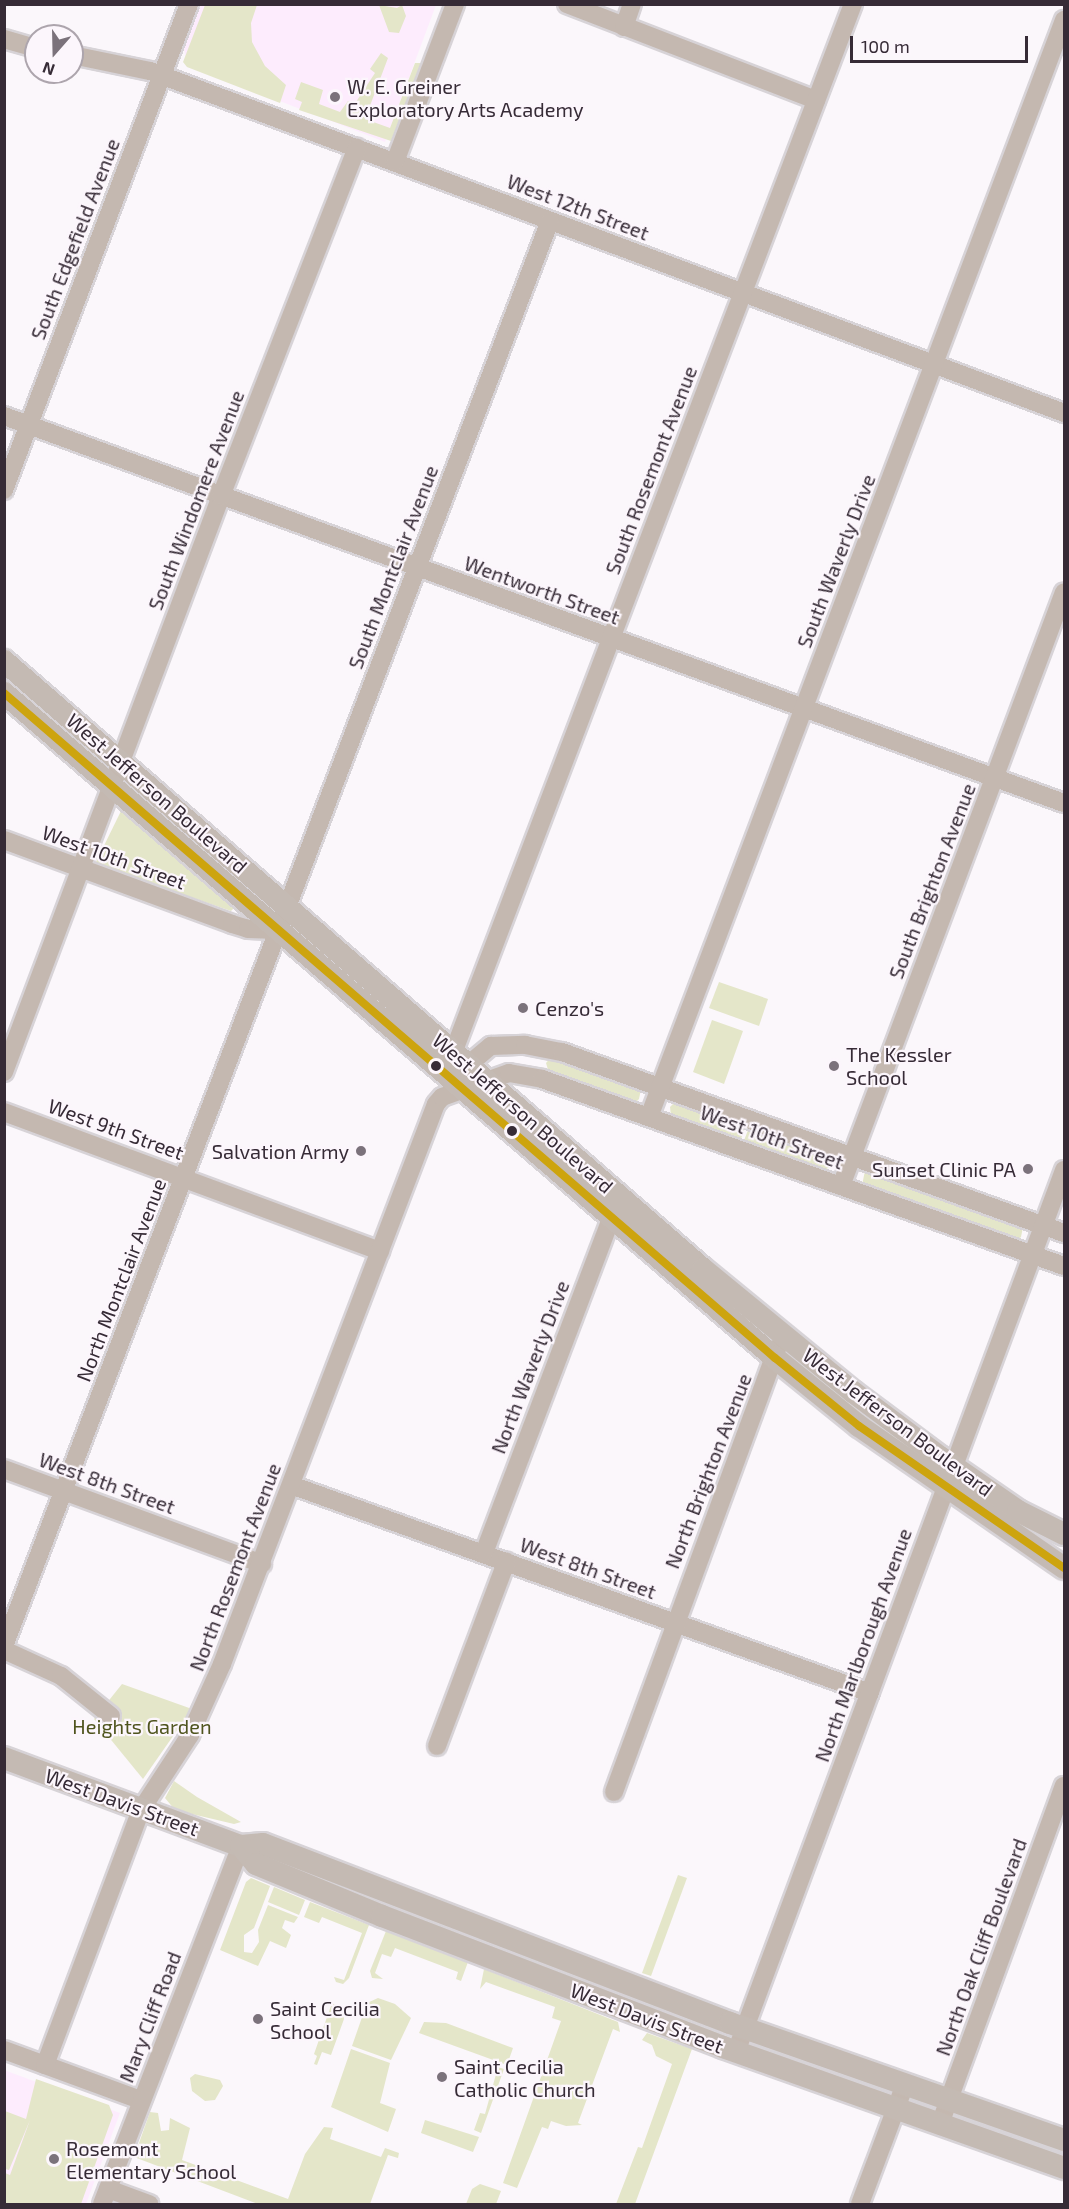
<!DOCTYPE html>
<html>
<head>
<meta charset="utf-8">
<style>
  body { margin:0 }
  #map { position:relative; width:1069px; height:2209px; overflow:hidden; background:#fbf7fb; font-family:"Exo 2",sans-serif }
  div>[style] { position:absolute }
  .built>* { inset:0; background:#fdecfd }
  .green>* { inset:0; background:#e4e6c9 }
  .roads { filter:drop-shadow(2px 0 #d7d3d7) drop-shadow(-2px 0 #d7d3d7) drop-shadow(0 2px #d7d3d7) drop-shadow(0 -2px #d7d3d7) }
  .minor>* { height:18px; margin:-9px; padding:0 9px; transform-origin:9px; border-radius:9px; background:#c4b8b0 }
  .major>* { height:22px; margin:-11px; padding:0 11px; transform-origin:11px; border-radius:11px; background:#c4bab3 }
  .bus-1>* { height:8px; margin:-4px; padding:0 4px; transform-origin:4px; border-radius:4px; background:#cda40e }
  .dots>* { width:16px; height:16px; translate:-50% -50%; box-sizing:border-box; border:3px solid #fcf6fc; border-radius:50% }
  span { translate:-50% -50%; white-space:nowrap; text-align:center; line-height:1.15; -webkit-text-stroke:4.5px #fcf6fc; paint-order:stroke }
  .poi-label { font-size:20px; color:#362b36 }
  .left { translate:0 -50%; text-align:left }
  .right { translate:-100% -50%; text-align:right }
  .street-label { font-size:20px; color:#362b36 }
  .park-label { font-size:20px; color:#4f541e }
  .frame { position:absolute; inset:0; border:6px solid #362b36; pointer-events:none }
  .north { position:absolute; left:24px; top:24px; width:60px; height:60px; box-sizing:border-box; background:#fcf6fc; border:2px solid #ada5ad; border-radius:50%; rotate:200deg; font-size:16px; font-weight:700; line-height:24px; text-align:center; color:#362b36 }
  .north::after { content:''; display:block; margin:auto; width:21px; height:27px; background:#7b727b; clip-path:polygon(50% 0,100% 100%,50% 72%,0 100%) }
  .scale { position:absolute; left:850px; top:36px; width:178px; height:27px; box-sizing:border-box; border:3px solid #362b36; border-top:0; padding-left:8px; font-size:18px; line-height:21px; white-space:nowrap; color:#362b36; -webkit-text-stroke:4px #fcf6fc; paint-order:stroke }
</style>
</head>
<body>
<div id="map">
  <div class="built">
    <div style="clip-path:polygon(201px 5px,436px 5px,385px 142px,187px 65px,184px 49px)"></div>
    <div style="clip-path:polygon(4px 2070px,120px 2113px,86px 2204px,5px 2204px)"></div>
  </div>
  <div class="green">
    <div style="clip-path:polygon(205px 5px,257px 5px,251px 23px,252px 42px,265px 66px,286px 85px,280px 103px,187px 67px,183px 62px)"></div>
    <div style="clip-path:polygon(379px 5px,397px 8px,402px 5px,406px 16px,399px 33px,389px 32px)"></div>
    <div style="clip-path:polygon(381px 53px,388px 58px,365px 119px,390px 128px,415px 63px,422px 63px,391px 141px,299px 110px,302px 102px,295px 99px,301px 82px,323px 90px,319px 104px,340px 112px,348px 101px,354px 105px,375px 73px,370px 69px)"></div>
    <div style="clip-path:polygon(121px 811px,133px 820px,235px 907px,231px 911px,95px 864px)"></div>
    <div style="clip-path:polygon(719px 982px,768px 999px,759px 1026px,709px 1008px)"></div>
    <div style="clip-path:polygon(712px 1020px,743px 1031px,724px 1084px,693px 1072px)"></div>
    <div style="clip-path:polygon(553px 1055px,641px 1089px,639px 1099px,635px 1103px,549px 1073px,546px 1063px)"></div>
    <div style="clip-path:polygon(677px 1100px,746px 1124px,740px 1142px,671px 1116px,670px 1107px)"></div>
    <div style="clip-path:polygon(750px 1125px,830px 1156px,832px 1165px,824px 1171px,743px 1143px)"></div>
    <div style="clip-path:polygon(865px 1171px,1023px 1227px,1021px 1237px,1016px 1241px,862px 1185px)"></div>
    <div style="clip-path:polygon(122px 1684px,192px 1709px,143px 1779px,94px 1719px)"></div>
    <div style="clip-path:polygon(174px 1781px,197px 1797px,241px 1822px,234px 1824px,175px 1810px,165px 1798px)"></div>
    <div style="clip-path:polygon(678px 1875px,687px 1878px,651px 1976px,642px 1973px)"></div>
    <div style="clip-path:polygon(251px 1878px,270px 1886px,254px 1928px,244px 1935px,244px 1952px,252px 1953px,259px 1942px,258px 1930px,268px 1905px,298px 1917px,294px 1923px,285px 1920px,282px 1928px,291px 1935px,286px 1948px,270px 1941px,258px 1966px,220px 1950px,246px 1882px)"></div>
    <div style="clip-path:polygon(274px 1887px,305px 1900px,299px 1915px,268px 1902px)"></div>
    <div style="clip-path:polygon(310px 1902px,369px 1925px,349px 1978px,343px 1984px,336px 1982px,334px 1977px,344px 1980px,362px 1933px,322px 1917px,319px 1923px,304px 1917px)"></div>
    <div style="clip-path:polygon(404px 1914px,472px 1935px,718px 2030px,633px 2005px)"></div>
    <div style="clip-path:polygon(386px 1931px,468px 1962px,461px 1981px,456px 1979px,458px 1972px,395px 1948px,391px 1957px,382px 1954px,375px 1973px,383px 1979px,372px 1978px,370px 1971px)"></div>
    <div style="clip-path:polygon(484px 1969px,618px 2022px,620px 2032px,613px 2029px,578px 2123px,582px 2125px,566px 2126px,551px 2121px,548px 2129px,542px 2127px,517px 2188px,503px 2183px,561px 2021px,552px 2018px,555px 2007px,486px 1982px,480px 1989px)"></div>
    <div style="clip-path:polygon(378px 1998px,395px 2004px,411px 2018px,391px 2060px,352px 2046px,367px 2003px)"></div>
    <div style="clip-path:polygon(332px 2003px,343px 2010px,344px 2019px,331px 2055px,322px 2052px,317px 2065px,314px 2064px,317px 2056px,314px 2054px)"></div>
    <div style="clip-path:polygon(424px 2022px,446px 2023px,513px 2048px,507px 2065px,419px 2033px)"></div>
    <div style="clip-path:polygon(647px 2033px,692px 2049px,635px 2204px,616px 2204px,638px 2147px,642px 2148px,672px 2064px,656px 2056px,652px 2045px,642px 2040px)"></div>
    <div style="clip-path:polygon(351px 2049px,390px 2063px,380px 2103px,396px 2109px,388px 2132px,331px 2107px)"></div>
    <div style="clip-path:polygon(498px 2067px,504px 2069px,481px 2133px,474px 2130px,480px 2113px,485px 2114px)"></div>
    <div style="clip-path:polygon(195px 2074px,220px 2080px,223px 2086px,215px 2100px,205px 2101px,192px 2091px,190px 2078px)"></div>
    <div style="clip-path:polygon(36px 2079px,109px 2105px,113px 2115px,81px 2204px,5px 2204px,5px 2173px,10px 2175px,30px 2120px,9px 2170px,5px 2169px,5px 2111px,26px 2119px)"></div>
    <div style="clip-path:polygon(150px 2112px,158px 2113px,161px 2131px,169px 2130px,170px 2118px,190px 2128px,182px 2160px,288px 2199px,305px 2154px,324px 2127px,333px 2128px,330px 2139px,381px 2157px,385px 2148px,399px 2153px,398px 2158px,388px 2155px,370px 2204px,258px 2204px,134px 2157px)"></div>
    <div style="clip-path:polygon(425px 2120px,479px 2137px,473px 2152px,421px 2133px)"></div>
    <div style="clip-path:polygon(480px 2184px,501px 2191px,496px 2204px,466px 2204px,472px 2189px)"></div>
  </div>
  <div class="roads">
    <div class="minor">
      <div style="left:567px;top:4px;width:267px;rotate:21.1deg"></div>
      <div style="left:624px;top:27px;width:24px;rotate:-71deg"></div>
      <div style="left:4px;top:39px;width:33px;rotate:16deg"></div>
      <div style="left:72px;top:55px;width:80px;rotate:11.6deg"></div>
      <div style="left:150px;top:71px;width:976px;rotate:20.51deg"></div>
      <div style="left:395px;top:162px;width:169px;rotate:-69.2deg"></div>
      <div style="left:4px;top:416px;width:1128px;rotate:20.06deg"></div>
      <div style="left:4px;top:490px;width:520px;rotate:-69.16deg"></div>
      <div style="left:4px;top:840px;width:243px;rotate:20.2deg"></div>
      <div style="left:232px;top:924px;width:17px;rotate:17deg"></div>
      <div style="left:248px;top:929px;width:30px;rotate:2deg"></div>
      <div style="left:453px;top:1053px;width:1123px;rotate:-69.13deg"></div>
      <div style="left:468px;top:1065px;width:30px;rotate:-40deg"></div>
      <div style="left:491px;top:1046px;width:34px;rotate:-2deg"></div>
      <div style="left:525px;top:1045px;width:38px;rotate:11deg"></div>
      <div style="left:562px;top:1052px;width:534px;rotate:19.83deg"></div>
      <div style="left:4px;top:1072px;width:616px;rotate:-69.36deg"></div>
      <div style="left:221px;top:496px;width:374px;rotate:-68.7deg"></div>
      <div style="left:4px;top:1112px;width:401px;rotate:20.3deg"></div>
      <div style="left:649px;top:1117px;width:1173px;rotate:-69.28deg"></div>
      <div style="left:841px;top:1186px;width:634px;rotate:-69.42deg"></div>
      <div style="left:4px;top:1469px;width:275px;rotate:20.2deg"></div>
      <div style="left:291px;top:1485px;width:615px;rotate:19.76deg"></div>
      <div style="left:484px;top:1553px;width:372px;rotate:-69.2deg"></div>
      <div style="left:4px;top:1646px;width:1526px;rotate:-69.04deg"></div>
      <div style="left:4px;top:1650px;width:63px;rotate:24.5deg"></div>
      <div style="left:61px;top:1676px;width:64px;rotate:38.7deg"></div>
      <div style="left:437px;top:1746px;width:197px;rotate:-69.4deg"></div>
      <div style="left:614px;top:1792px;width:474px;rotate:-69.8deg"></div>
      <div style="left:4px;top:2050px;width:146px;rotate:20.1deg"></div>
      <div style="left:736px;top:2052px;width:941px;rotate:-69.6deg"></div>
      <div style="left:45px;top:2065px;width:272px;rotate:-69.4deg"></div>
      <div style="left:141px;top:1810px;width:90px;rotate:-56.8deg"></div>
      <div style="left:190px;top:1735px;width:78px;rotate:-65.7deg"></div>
      <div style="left:222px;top:1664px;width:599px;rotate:-69.09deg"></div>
      <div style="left:436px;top:1104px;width:9px;rotate:-49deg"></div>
      <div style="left:442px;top:1097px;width:71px;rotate:-19.7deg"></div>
      <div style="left:509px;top:1073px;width:34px;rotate:10deg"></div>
      <div style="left:542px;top:1079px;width:554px;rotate:19.71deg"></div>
      <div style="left:940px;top:2124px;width:360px;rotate:-69.9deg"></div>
      <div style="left:108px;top:2189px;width:44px;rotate:20.1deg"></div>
      <div style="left:102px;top:2204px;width:384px;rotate:-68.8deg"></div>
      <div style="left:860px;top:2204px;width:128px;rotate:-69.4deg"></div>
    </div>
    <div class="major">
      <div style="left:4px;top:661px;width:926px;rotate:41.02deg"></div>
      <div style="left:703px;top:1269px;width:194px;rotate:39.4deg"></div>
      <div style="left:853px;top:1392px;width:109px;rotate:36.8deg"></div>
      <div style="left:940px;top:1457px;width:95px;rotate:34.7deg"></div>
      <div style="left:1018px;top:1511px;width:51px;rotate:26.6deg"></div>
      <div style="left:4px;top:693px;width:1018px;rotate:40.78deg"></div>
      <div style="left:775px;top:1358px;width:108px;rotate:39deg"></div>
      <div style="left:859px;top:1426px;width:249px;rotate:34.7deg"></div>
      <div style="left:4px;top:1758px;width:253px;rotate:20.4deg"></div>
      <div style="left:241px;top:1846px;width:22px;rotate:-5deg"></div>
      <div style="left:263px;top:1844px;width:500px;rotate:20.97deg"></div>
      <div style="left:730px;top:2023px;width:354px;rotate:19.3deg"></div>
      <div style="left:241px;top:1846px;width:23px;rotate:50deg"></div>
      <div style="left:256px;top:1864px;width:136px;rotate:22.4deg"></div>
      <div style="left:382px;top:1916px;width:365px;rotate:21deg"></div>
      <div style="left:723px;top:2047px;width:362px;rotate:19.5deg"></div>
    </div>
  </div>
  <div class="bus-1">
    <div style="left:4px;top:693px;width:1018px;rotate:40.78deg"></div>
    <div style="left:775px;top:1358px;width:108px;rotate:39deg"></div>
    <div style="left:859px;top:1426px;width:249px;rotate:34.7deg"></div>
  </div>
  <div class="dots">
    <div style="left:335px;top:97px;background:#7b727b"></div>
    <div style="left:523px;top:1008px;background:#7b727b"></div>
    <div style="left:436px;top:1066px;background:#362b36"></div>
    <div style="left:834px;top:1066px;background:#7b727b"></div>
    <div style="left:512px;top:1131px;background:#362b36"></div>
    <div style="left:361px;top:1151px;background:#7b727b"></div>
    <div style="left:1028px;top:1169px;background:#7b727b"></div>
    <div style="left:258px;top:2019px;background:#7b727b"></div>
    <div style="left:442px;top:2077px;background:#7b727b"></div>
    <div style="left:54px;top:2159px;background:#7b727b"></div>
  </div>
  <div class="poi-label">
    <span class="left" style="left:347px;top:98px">W. E. Greiner<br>Exploratory Arts Academy</span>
    <span class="left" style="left:535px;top:1008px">Cenzo's</span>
    <span class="left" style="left:846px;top:1066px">The Kessler<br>School</span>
    <span class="right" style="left:349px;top:1151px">Salvation Army</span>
    <span class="right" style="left:1016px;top:1169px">Sunset Clinic PA</span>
    <span class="left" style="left:270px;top:2020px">Saint Cecilia<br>School</span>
    <span class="left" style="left:454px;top:2078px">Saint Cecilia<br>Catholic Church</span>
    <span class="left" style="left:66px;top:2160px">Rosemont<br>Elementary School</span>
  </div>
  <div class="street-label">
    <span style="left:578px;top:207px;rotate:21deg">West 12th Street</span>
    <span style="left:75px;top:239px;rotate:-69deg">South Edgefield Avenue</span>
    <span style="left:651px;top:470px;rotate:-69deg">South Rosemont Avenue</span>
    <span style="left:196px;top:500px;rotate:-69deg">South Windomere Avenue</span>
    <span style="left:836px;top:561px;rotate:-69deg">South Waverly Drive</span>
    <span style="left:393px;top:567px;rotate:-69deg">South Montclair Avenue</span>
    <span style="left:542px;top:590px;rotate:20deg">Wentworth Street</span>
    <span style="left:157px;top:793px;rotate:41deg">West Jefferson Boulevard</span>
    <span style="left:114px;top:857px;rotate:20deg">West 10th Street</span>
    <span style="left:932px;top:881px;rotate:-69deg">South Brighton Avenue</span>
    <span style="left:523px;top:1113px;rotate:41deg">West Jefferson Boulevard</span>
    <span style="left:116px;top:1129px;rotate:20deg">West 9th Street</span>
    <span style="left:772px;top:1137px;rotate:20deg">West 10th Street</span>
    <span style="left:121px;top:1280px;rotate:-69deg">North Montclair Avenue</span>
    <span style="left:530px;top:1367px;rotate:-69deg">North Waverly Drive</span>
    <span style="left:898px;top:1422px;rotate:37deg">West Jefferson Boulevard</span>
    <span style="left:708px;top:1471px;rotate:-69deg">North Brighton Avenue</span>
    <span style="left:107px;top:1483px;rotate:20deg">West 8th Street</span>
    <span style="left:235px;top:1567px;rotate:-69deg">North Rosemont Avenue</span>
    <span style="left:588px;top:1568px;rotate:20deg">West 8th Street</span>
    <span style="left:863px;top:1645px;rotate:-70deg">North Marlborough Avenue</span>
    <span style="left:122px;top:1802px;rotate:20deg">West Davis Street</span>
    <span style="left:981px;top:1947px;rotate:-70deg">North Oak Cliff Boulevard</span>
    <span style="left:150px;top:2017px;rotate:-69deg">Mary Cliff Road</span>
    <span style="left:647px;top:2018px;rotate:21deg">West Davis Street</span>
  </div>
  <div class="park-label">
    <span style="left:142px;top:1726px">Heights Garden</span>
  </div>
  <div class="frame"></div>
  <div class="north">N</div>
  <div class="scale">100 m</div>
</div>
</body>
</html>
